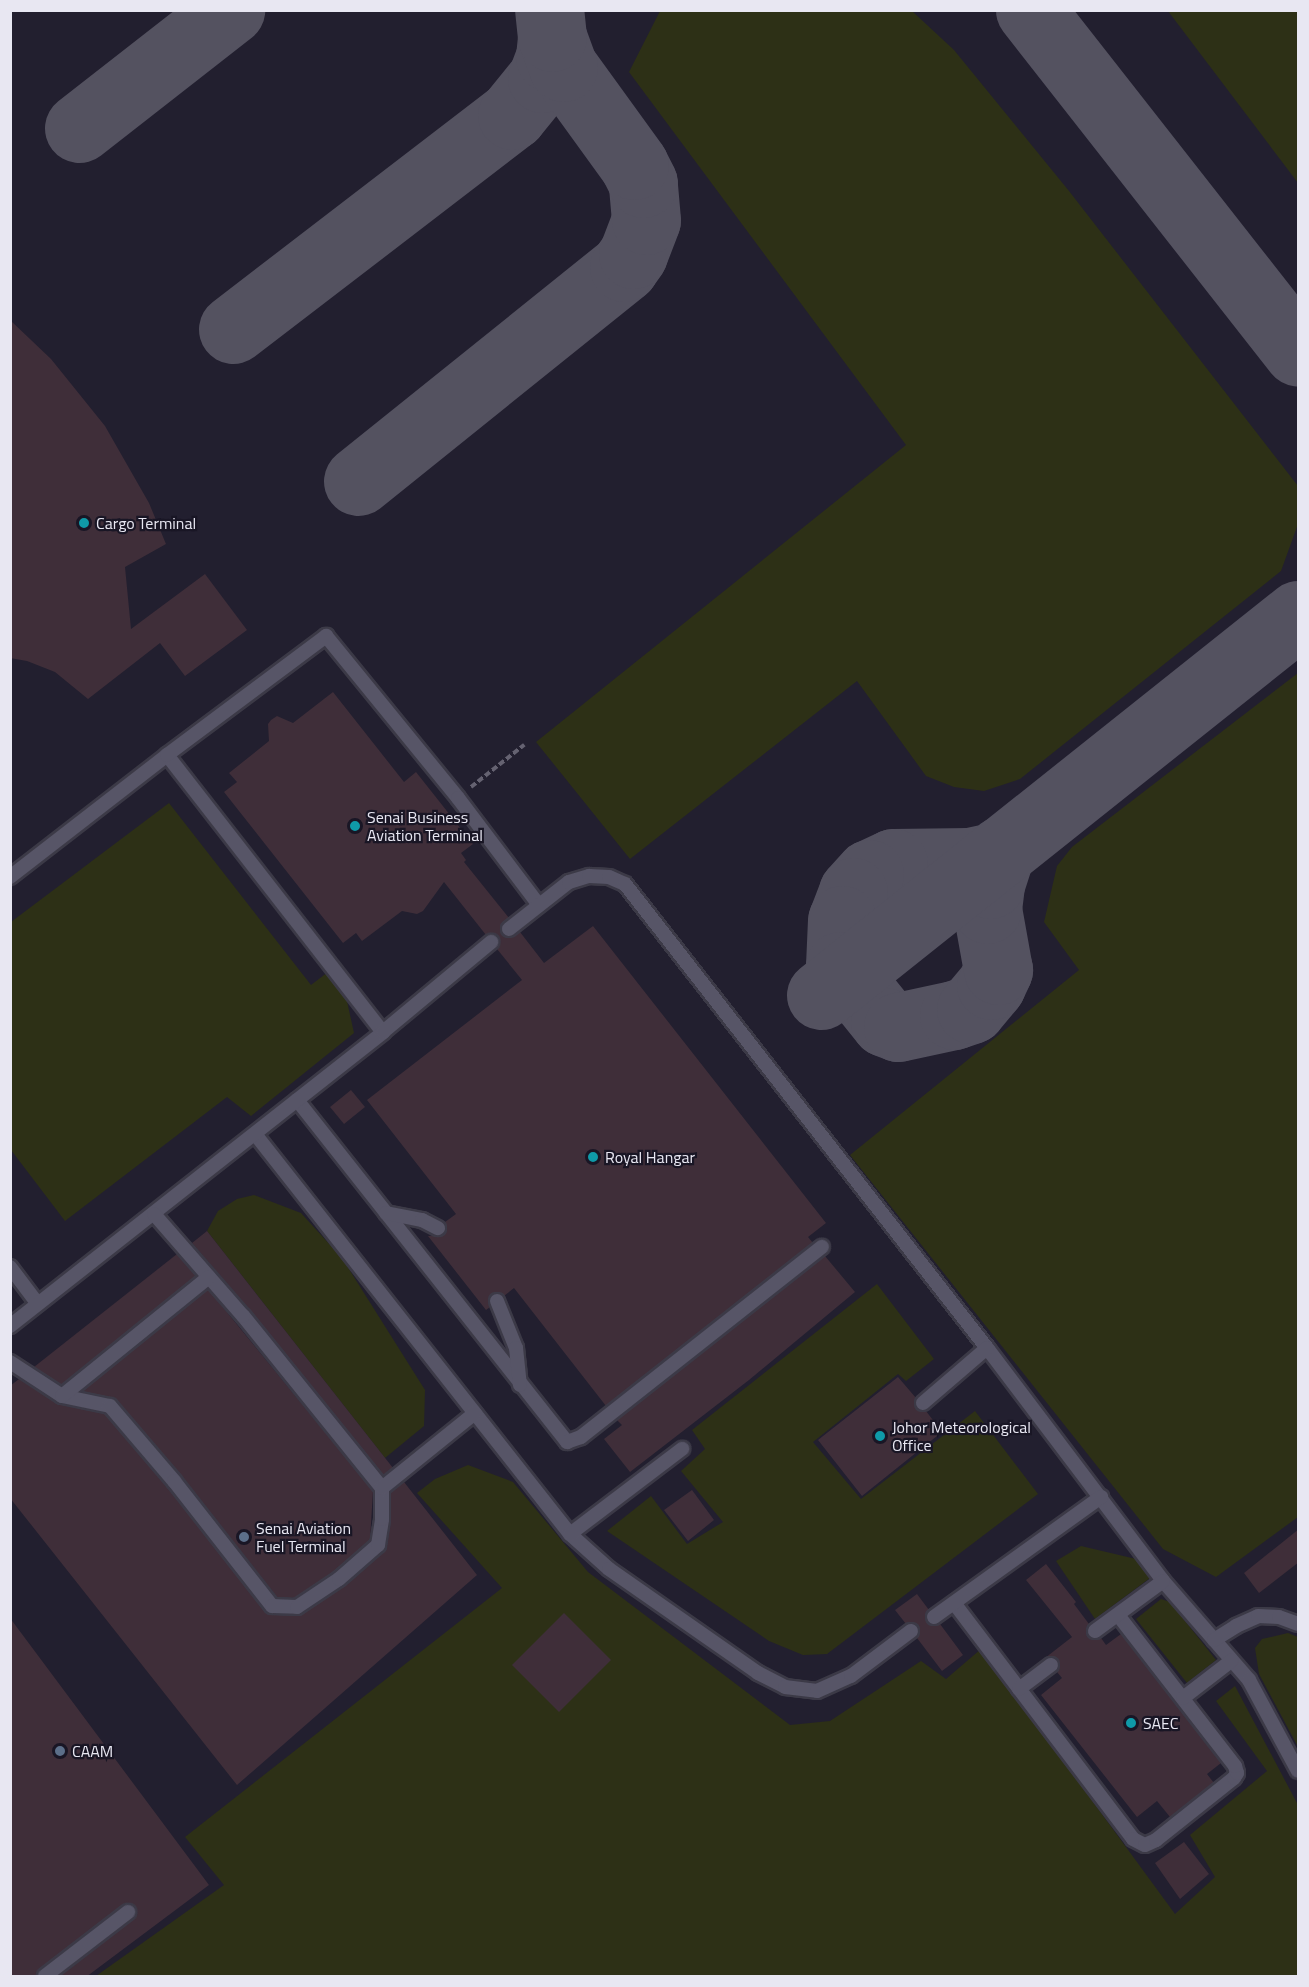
<!DOCTYPE html>
<html>
<head>
<meta charset="utf-8">
<style>
  body { margin:0 }
  #map { position:relative; width:1309px; height:1987px; overflow:hidden; background:#221f2f; font-family:"Titillium Web",sans-serif }
  div>[style] { position:absolute }
  .green>* { inset:0; background:#2d3016 }
  .taxiway>* { height:69px; margin:-34.5px; padding:0 34.5px; transform-origin:34.5px; border-radius:34.5px; background:#545260 }
  .building>* { inset:0; background:#3f2e39 }
  .path>* { height:4px; margin-top:-2px; transform-origin:0; background:repeating-linear-gradient(90deg,#656271 0 6px,transparent 0 9px) }
  .roads { filter:drop-shadow(2px 0 #3c3a47) drop-shadow(-2px 0 #3c3a47) drop-shadow(0 2px #3c3a47) drop-shadow(0 -2px #3c3a47) }
  .service>* { height:14px; margin:-7px; padding:0 7px; transform-origin:7px; border-radius:7px; background:#575567 }
  .dots>* { width:16px; height:16px; translate:-50% -50%; box-sizing:border-box; border:3px solid #191625; border-radius:50% }
  span { translate:-50% -50%; white-space:nowrap; text-align:center; line-height:1.15; -webkit-text-stroke:4.5px #191625; paint-order:stroke }
  .poi-label { font-size:16px; color:#e8e7f2 }
  .left { translate:0 -50%; text-align:left }
  .frame { position:absolute; inset:0; border:12px solid #e8e7f2; pointer-events:none }
</style>
</head>
<body>
<div id="map">
  <div class="green">
    <div style="clip-path:polygon(660px 11px,912px 11px,954px 50px,1069px 191px,1298px 486px,1298px 524px,1281px 571px,1020px 779px,984px 791px,954px 787px,926px 776px,857px 681px,630px 859px,536px 742px,906px 445px,629px 72px)"></div>
    <div style="clip-path:polygon(1168px 11px,1298px 11px,1298px 183px)"></div>
    <div style="clip-path:polygon(1298px 673px,1298px 1517px,1216px 1577px,1163px 1549px,850px 1155px,1079px 970px,1044px 922px,1057px 866px,1072px 847px)"></div>
    <div style="clip-path:polygon(169px 803px,311px 985px,328px 972px,345px 992px,354px 1033px,251px 1116px,227px 1097px,65px 1221px,11px 1150px,11px 922px)"></div>
    <div style="clip-path:polygon(254px 1195px,301px 1213px,342px 1258px,425px 1390px,424px 1426px,385px 1458px,207px 1231px,218px 1211px,237px 1199px)"></div>
    <div style="clip-path:polygon(877px 1284px,934px 1359px,906px 1381px,898px 1374px,813px 1442px,861px 1499px,975px 1411px,1038px 1494px,827px 1654px,803px 1655px,769px 1641px,607px 1531px,651px 1496px,687px 1544px,723px 1522px,681px 1471px,705px 1449px,692px 1430px)"></div>
    <div style="clip-path:polygon(468px 1465px,513px 1482px,588px 1572px,790px 1725px,830px 1721px,921px 1661px,946px 1679px,981px 1649px,1175px 1914px,1215px 1877px,1190px 1835px,1267px 1771px,1216px 1701px,1235px 1686px,1298px 1805px,1298px 1976px,96px 1976px,224px 1885px,185px 1837px,502px 1588px,417px 1493px,435px 1479px)"></div>
    <div style="clip-path:polygon(1081px 1546px,1136px 1559px,1150px 1578px,1095px 1619px,1056px 1561px)"></div>
    <div style="clip-path:polygon(1161px 1599px,1170px 1602px,1216px 1660px,1187px 1683px,1136px 1619px)"></div>
    <div style="clip-path:polygon(1288px 1633px,1298px 1637px,1298px 1747px,1259px 1674px,1255px 1648px,1262px 1639px)"></div>
  </div>
  <div class="taxiway">
    <div style="left:1030px;top:10px;width:434px;rotate:51.9deg"></div>
    <div style="left:79px;top:128px;width:192px;rotate:-38deg"></div>
    <div style="left:233px;top:329px;width:352px;rotate:-37.5deg"></div>
    <div style="left:512px;top:115px;width:48px;rotate:-51deg"></div>
    <div style="left:542px;top:78px;width:22px;rotate:-69deg"></div>
    <div style="left:550px;top:57px;width:20px;rotate:-84deg"></div>
    <div style="left:358px;top:481px;width:341px;rotate:-38.8deg"></div>
    <div style="left:624px;top:267px;width:16px;rotate:-55deg"></div>
    <div style="left:633px;top:254px;width:36px;rotate:-69deg"></div>
    <div style="left:646px;top:220px;width:37px;rotate:-95deg"></div>
    <div style="left:643px;top:183px;width:20px;rotate:-117deg"></div>
    <div style="left:634px;top:165px;width:121px;rotate:-125.9deg"></div>
    <div style="left:563px;top:67px;width:32px;rotate:-110deg"></div>
    <div style="left:552px;top:37px;width:27px;rotate:-96deg"></div>
    <div style="left:993px;top:857px;width:24px;rotate:168deg"></div>
    <div style="left:970px;top:862px;width:77px;rotate:179.3deg"></div>
    <div style="left:893px;top:863px;width:26px;rotate:155deg"></div>
    <div style="left:869px;top:874px;width:24px;rotate:132deg"></div>
    <div style="left:853px;top:892px;width:30px;rotate:111deg"></div>
    <div style="left:842px;top:920px;width:46px;rotate:92.5deg"></div>
    <div style="left:840px;top:966px;width:72px;rotate:51.2deg"></div>
    <div style="left:885px;top:1022px;width:14px;rotate:21deg"></div>
    <div style="left:898px;top:1027px;width:57px;rotate:-12.1deg"></div>
    <div style="left:954px;top:1015px;width:18px;rotate:-19deg"></div>
    <div style="left:971px;top:1009px;width:31px;rotate:-50deg"></div>
    <div style="left:991px;top:985px;width:17px;rotate:-65deg"></div>
    <div style="left:998px;top:970px;width:62px;rotate:-100.2deg"></div>
    <div style="left:987px;top:909px;width:25px;rotate:-83deg"></div>
    <div style="left:990px;top:884px;width:35px;rotate:-72deg"></div>
    <div style="left:821px;top:995px;width:610px;rotate:-38.54deg"></div>
  </div>
  <div class="building">
    <div style="clip-path:polygon(10px 320px,51px 359px,105px 426px,149px 503px,166px 544px,125px 567px,131px 629px,205px 574px,247px 630px,185px 676px,160px 643px,88px 699px,55px 672px,27px 661px,10px 658px)"></div>
    <div style="clip-path:polygon(333px 692px,404px 782px,416px 772px,473px 844px,461px 853px,466px 860px,464px 862px,509px 918px,501px 926px,502px 935px,511px 938px,520px 932px,544px 963px,593px 926px,826px 1223px,808px 1237px,813px 1243px,606px 1406px,514px 1288px,504px 1296px,498px 1292px,490px 1295px,490px 1307px,486px 1310px,428px 1236px,443px 1235px,447px 1228px,445px 1222px,456px 1214px,367px 1100px,522px 980px,497px 949px,500px 945px,498px 937px,494px 933px,486px 935px,444px 882px,423px 911px,417px 914px,402px 911px,362px 941px,356px 933px,343px 943px,224px 792px,237px 782px,229px 773px,269px 741px,268px 724px,271px 720px,277px 716px,293px 723px)"></div>
    <div style="clip-path:polygon(351px 1090px,365px 1107px,344px 1124px,330px 1107px)"></div>
    <div style="clip-path:polygon(207px 1231px,393px 1468px,383px 1475px,250px 1310px,192px 1243px)"></div>
    <div style="clip-path:polygon(177px 1254px,196px 1276px,61px 1385px,34px 1367px)"></div>
    <div style="clip-path:polygon(825px 1256px,855px 1292px,749px 1380px,630px 1472px,604px 1439px,622px 1425px,617px 1420px)"></div>
    <div style="clip-path:polygon(208px 1289px,373px 1491px,370px 1540px,334px 1572px,294px 1598px,277px 1597px,181px 1475px,117px 1400px,82px 1391px)"></div>
    <div style="clip-path:polygon(898px 1377px,916px 1398px,916px 1408px,926px 1411px,942px 1432px,862px 1496px,818px 1440px)"></div>
    <div style="clip-path:polygon(19px 1379px,58px 1404px,105px 1414px,167px 1487px,268px 1614px,302px 1614px,345px 1586px,384px 1552px,391px 1520px,391px 1492px,404px 1482px,477px 1575px,237px 1785px,10px 1498px,10px 1386px)"></div>
    <div style="clip-path:polygon(692px 1490px,714px 1520px,688px 1541px,664px 1510px)"></div>
    <div style="clip-path:polygon(1299px 1529px,1299px 1562px,1259px 1593px,1244px 1573px)"></div>
    <div style="clip-path:polygon(1046px 1564px,1076px 1602px,1074px 1604px,1089px 1624px,1086px 1631px,1088px 1637px,1095px 1640px,1101px 1638px,1106px 1645px,1121px 1634px,1221px 1763px,1207px 1774px,1214px 1783px,1170px 1817px,1157px 1801px,1137px 1817px,1041px 1695px,1062px 1678px,1057px 1672px,1060px 1665px,1058px 1659px,1051px 1656px,1045px 1658px,1072px 1637px,1026px 1580px)"></div>
    <div style="clip-path:polygon(917px 1594px,929px 1610px,925px 1617px,927px 1623px,934px 1626px,940px 1624px,963px 1655px,942px 1671px,917px 1638px,920px 1631px,918px 1625px,911px 1622px,906px 1624px,895px 1610px)"></div>
    <div style="clip-path:polygon(564px 1613px,611px 1660px,559px 1712px,512px 1665px)"></div>
    <div style="clip-path:polygon(10px 1618px,209px 1885px,86px 1977px,59px 1977px,134px 1919px,137px 1911px,132px 1904px,123px 1905px,40px 1969px,36px 1977px,10px 1977px)"></div>
    <div style="clip-path:polygon(1184px 1842px,1209px 1874px,1180px 1899px,1155px 1863px)"></div>
  </div>
  <div class="path">
    <div style="left:471px;top:787px;width:68px;rotate:-38.4deg"></div>
  </div>
  <div class="roads">
    <div class="service">
      <div style="left:167px;top:755px;width:351px;rotate:52.1deg"></div>
      <div style="left:10px;top:877px;width:199px;rotate:-37.8deg"></div>
      <div style="left:167px;top:755px;width:199px;rotate:-36.8deg"></div>
      <div style="left:326px;top:636px;width:209px;rotate:50.8deg"></div>
      <div style="left:458px;top:798px;width:134px;rotate:52.9deg"></div>
      <div style="left:509px;top:929px;width:76px;rotate:-38.1deg"></div>
      <div style="left:569px;top:882px;width:21px;rotate:-17deg"></div>
      <div style="left:589px;top:876px;width:20px;rotate:3deg"></div>
      <div style="left:609px;top:877px;width:17px;rotate:24deg"></div>
      <div style="left:625px;top:884px;width:589px;rotate:52.04deg"></div>
      <div style="left:987px;top:1348px;width:292px;rotate:52.9deg"></div>
      <div style="left:1163px;top:1581px;width:131px;rotate:49deg"></div>
      <div style="left:1249px;top:1680px;width:103px;rotate:61.7deg"></div>
      <div style="left:297px;top:1100px;width:436px;rotate:51.7deg"></div>
      <div style="left:567px;top:1442px;width:15px;rotate:-20deg"></div>
      <div style="left:581px;top:1437px;width:307px;rotate:-38.3deg"></div>
      <div style="left:255px;top:1134px;width:509px;rotate:51.78deg"></div>
      <div style="left:570px;top:1534px;width:52px;rotate:41.9deg"></div>
      <div style="left:609px;top:1569px;width:182px;rotate:34.9deg"></div>
      <div style="left:758px;top:1673px;width:30px;rotate:27deg"></div>
      <div style="left:785px;top:1687px;width:32px;rotate:7deg"></div>
      <div style="left:817px;top:1691px;width:37px;rotate:-24deg"></div>
      <div style="left:851px;top:1676px;width:75px;rotate:-36.9deg"></div>
      <div style="left:386px;top:1213px;width:37px;rotate:11deg"></div>
      <div style="left:422px;top:1220px;width:18px;rotate:27deg"></div>
      <div style="left:10px;top:1267px;width:46px;rotate:52.9deg"></div>
      <div style="left:497px;top:1301px;width:51px;rotate:68deg"></div>
      <div style="left:516px;top:1348px;width:37px;rotate:84deg"></div>
      <div style="left:10px;top:1326px;width:475px;rotate:-38.2deg"></div>
      <div style="left:383px;top:1032px;width:141px;rotate:-39.8deg"></div>
      <div style="left:10px;top:1362px;width:62px;rotate:33.2deg"></div>
      <div style="left:62px;top:1396px;width:49px;rotate:11.8deg"></div>
      <div style="left:110px;top:1406px;width:99px;rotate:49.5deg"></div>
      <div style="left:174px;top:1481px;width:159px;rotate:51.9deg"></div>
      <div style="left:272px;top:1606px;width:25px;rotate:2deg"></div>
      <div style="left:297px;top:1607px;width:50px;rotate:-33.7deg"></div>
      <div style="left:339px;top:1579px;width:52px;rotate:-41.1deg"></div>
      <div style="left:378px;top:1545px;width:26px;rotate:-81deg"></div>
      <div style="left:382px;top:1519px;width:31px;rotate:-90deg"></div>
      <div style="left:382px;top:1488px;width:221px;rotate:-128.9deg"></div>
      <div style="left:243px;top:1316px;width:135px;rotate:-131.1deg"></div>
      <div style="left:62px;top:1396px;width:189px;rotate:-39deg"></div>
      <div style="left:923px;top:1403px;width:84px;rotate:-40.7deg"></div>
      <div style="left:382px;top:1488px;width:119px;rotate:-38.9deg"></div>
      <div style="left:570px;top:1534px;width:141px;rotate:-37.2deg"></div>
      <div style="left:954px;top:1603px;width:296px;rotate:52.8deg"></div>
      <div style="left:1133px;top:1839px;width:13px;rotate:27deg"></div>
      <div style="left:1145px;top:1845px;width:12px;rotate:-24deg"></div>
      <div style="left:1156px;top:1840px;width:100px;rotate:-38.5deg"></div>
      <div style="left:1234px;top:1778px;width:6px;rotate:-59deg"></div>
      <div style="left:1237px;top:1773px;width:7px;rotate:-106deg"></div>
      <div style="left:1235px;top:1766px;width:191px;rotate:-127.8deg"></div>
      <div style="left:934px;top:1617px;width:206px;rotate:-35.7deg"></div>
      <div style="left:1095px;top:1631px;width:84px;rotate:-36.3deg"></div>
      <div style="left:1214px;top:1640px;width:26px;rotate:-32deg"></div>
      <div style="left:1236px;top:1626px;width:24px;rotate:-24deg"></div>
      <div style="left:1258px;top:1616px;width:21px;rotate:3deg"></div>
      <div style="left:1279px;top:1617px;width:20px;rotate:20deg"></div>
      <div style="left:1019px;top:1689px;width:40px;rotate:-37deg"></div>
      <div style="left:1183px;top:1698px;width:61px;rotate:-37.6deg"></div>
      <div style="left:45px;top:1976px;width:105px;rotate:-37.6deg"></div>
    </div>
  </div>
  <div class="dots">
    <div style="left:84px;top:523px;background:#0f9aa8"></div>
    <div style="left:355px;top:826px;background:#0f9aa8"></div>
    <div style="left:593px;top:1157px;background:#0f9aa8"></div>
    <div style="left:880px;top:1436px;background:#0f9aa8"></div>
    <div style="left:244px;top:1537px;background:#5c6f8a"></div>
    <div style="left:1131px;top:1723px;background:#0f9aa8"></div>
    <div style="left:60px;top:1751px;background:#5c6f8a"></div>
  </div>
  <div class="poi-label">
    <span class="left" style="left:96px;top:523px">Cargo Terminal</span>
    <span class="left" style="left:367px;top:826px">Senai Business<br>Aviation Terminal</span>
    <span class="left" style="left:605px;top:1157px">Royal Hangar</span>
    <span class="left" style="left:892px;top:1436px">Johor Meteorological<br>Office</span>
    <span class="left" style="left:256px;top:1537px">Senai Aviation<br>Fuel Terminal</span>
    <span class="left" style="left:1143px;top:1723px">SAEC</span>
    <span class="left" style="left:72px;top:1751px">CAAM</span>
  </div>
  <div class="frame"></div>
</div>
</body>
</html>
